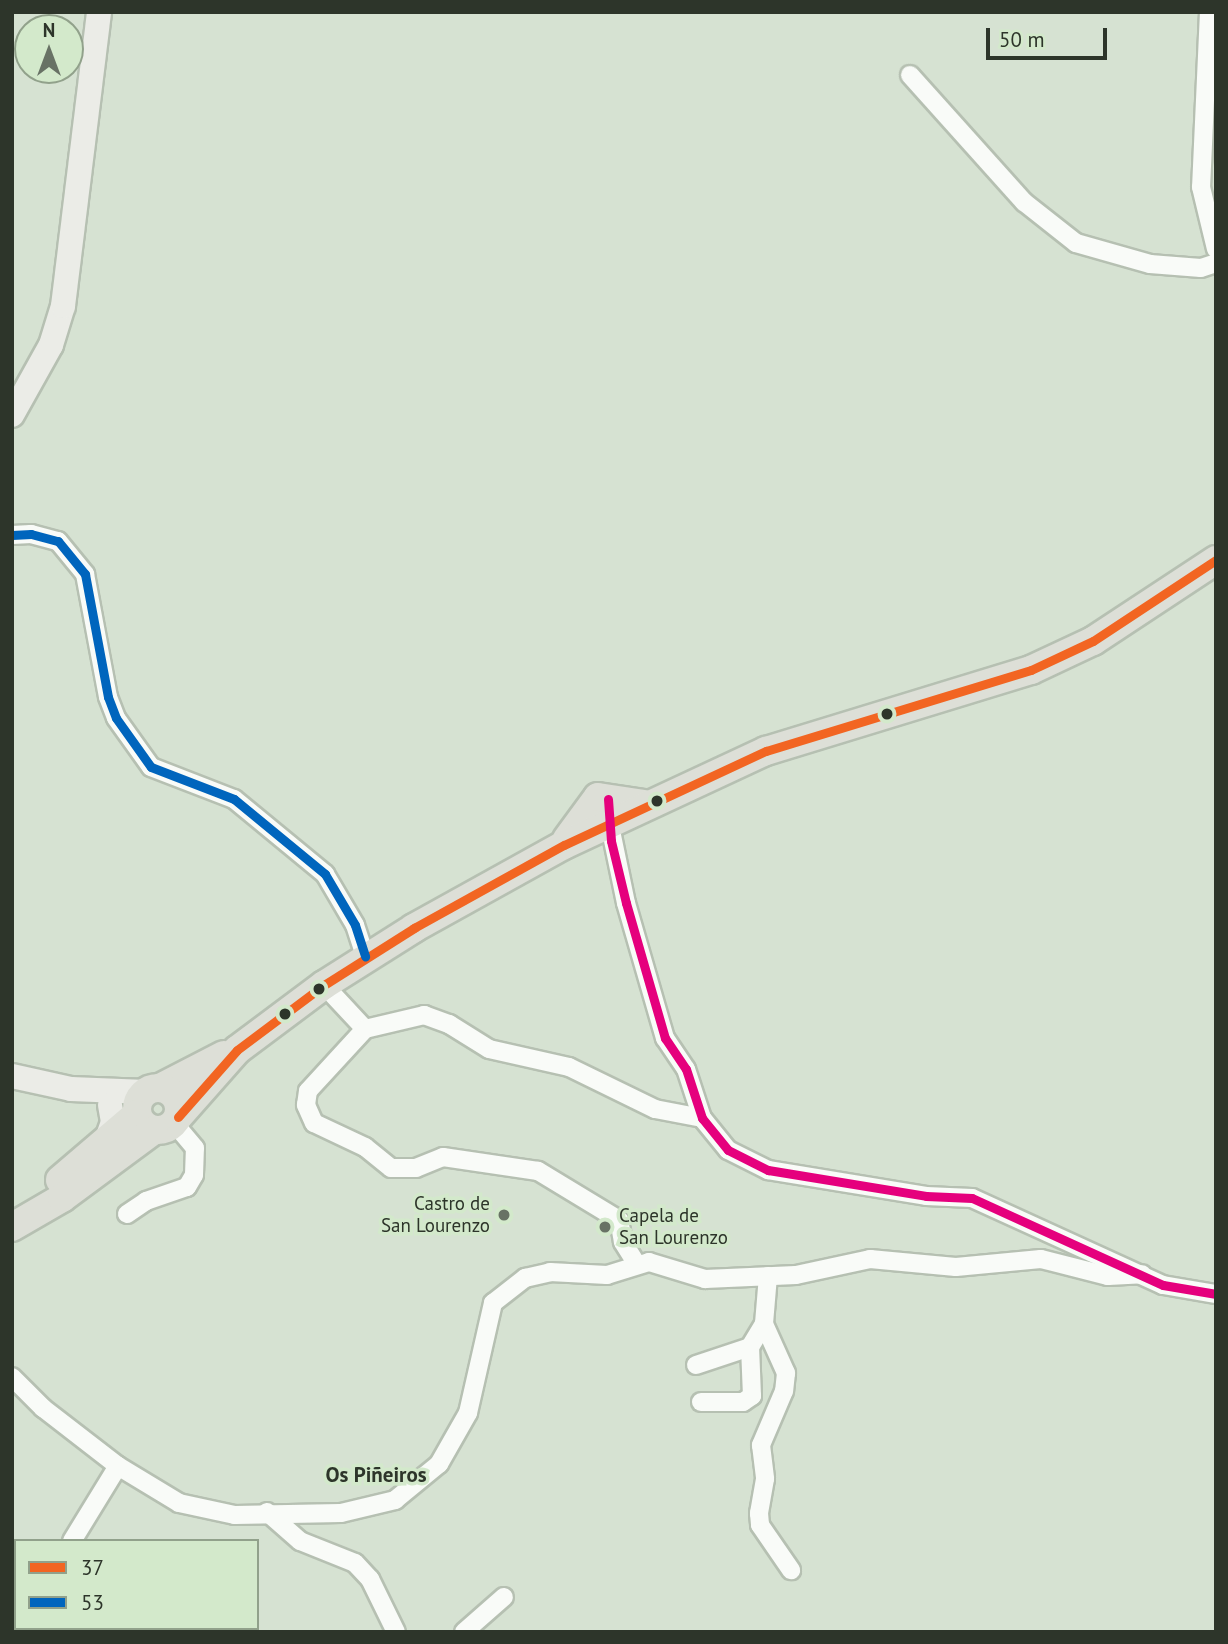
<!DOCTYPE html>
<html>
<head>
<meta charset="utf-8">
<style>
  body { margin:0 }
  #map { position:relative; width:1228px; height:1644px; overflow:hidden; background:#d6e2d2; font-family:"PT Sans",sans-serif }
  div>[style] { position:absolute }
  .roads { filter:drop-shadow(2px 0 #b6c0b2) drop-shadow(-2px 0 #b6c0b2) drop-shadow(0 2px #b6c0b2) drop-shadow(0 -2px #b6c0b2) }
  .street>* { height:18px; margin:-9px; padding:0 9px; transform-origin:9px; border-radius:9px; background:#f9fbf8 }
  .secondary>* { height:24px; margin:-12px; padding:0 12px; transform-origin:12px; border-radius:12px; background:#ebece7 }
  .primary>* { height:28px; margin:-14px; padding:0 14px; transform-origin:14px; border-radius:14px; background:#dddfd7 }
  .primary>.ring { margin:-14px; padding:0; box-sizing:content-box; background:none; border:28px solid #dddfd7; border-radius:50% }
  .bus-1>* { height:9px; margin:-4.5px; padding:0 4.5px; transform-origin:4.5px; border-radius:4.5px; background:#f26522 }
  .bus-2>* { height:9px; margin:-4.5px; padding:0 4.5px; transform-origin:4.5px; border-radius:4.5px; background:#0065bd }
  .bus-3>* { height:9px; margin:-4.5px; padding:0 4.5px; transform-origin:4.5px; border-radius:4.5px; background:#e5007d }
  .dots>* { width:19px; height:19px; translate:-50% -50%; box-sizing:border-box; border:4px solid #d3e9cb; border-radius:50% }
  span { translate:-50% -50%; white-space:nowrap; text-align:center; line-height:1.15; -webkit-text-stroke:7px #d3e9cb; paint-order:stroke }
  .poi-label { font-size:19px; color:#2d352a }
  .right { translate:-100% -50%; text-align:right }
  .left { translate:0 -50%; text-align:left }
  .neighbourhood-label { font-size:21px; color:#2d352a; font-weight:700 }
  .frame { position:absolute; inset:0; border:14px solid #2d352a; pointer-events:none }
  .legend { position:absolute; left:14px; top:1539px; width:245px; height:91px; box-sizing:border-box; background:#d3e9cb; border:2px solid #91a18b; margin:0; padding:9px 12px; list-style:none; font-size:21px; color:#2d352a }
  .legend li { display:flex; align-items:center; gap:14px; height:35px }
  .legend b { width:35px; border:2px solid #91a18b }
  .north { position:absolute; left:14px; top:14px; width:70px; height:70px; box-sizing:border-box; background:#d3e9cb; border:2px solid #91a18b; border-radius:50%; rotate:0deg; font-size:19px; font-weight:700; line-height:28px; text-align:center; color:#2d352a }
  .north::after { content:''; display:block; margin:auto; width:24px; height:32px; background:#687265; clip-path:polygon(50% 0,100% 100%,50% 72%,0 100%) }
  .scale { position:absolute; left:986px; top:28px; width:121px; height:32px; box-sizing:border-box; border:4px solid #2d352a; border-top:0; padding-left:9px; font-size:21px; line-height:24px; white-space:nowrap; color:#2d352a; -webkit-text-stroke:5px #d3e9cb; paint-order:stroke }
</style>
</head>
<body>
<div id="map">
  <div class="roads">
    <div class="street">
      <div style="left:1209px;top:12px;width:175px;rotate:92.6deg"></div>
      <div style="left:1201px;top:187px;width:64px;rotate:76.4deg"></div>
      <div style="left:910px;top:75px;width:171px;rotate:48.1deg"></div>
      <div style="left:1024px;top:202px;width:66px;rotate:38.3deg"></div>
      <div style="left:1076px;top:243px;width:77px;rotate:15.8deg"></div>
      <div style="left:1150px;top:264px;width:51px;rotate:4.5deg"></div>
      <div style="left:1201px;top:268px;width:16px;rotate:-18deg"></div>
      <div style="left:12px;top:535px;width:19px;rotate:-3deg"></div>
      <div style="left:31px;top:534px;width:28px;rotate:15deg"></div>
      <div style="left:58px;top:541px;width:43px;rotate:50.7deg"></div>
      <div style="left:85px;top:574px;width:125px;rotate:79.4deg"></div>
      <div style="left:108px;top:697px;width:22px;rotate:69deg"></div>
      <div style="left:116px;top:718px;width:60px;rotate:54.5deg"></div>
      <div style="left:151px;top:767px;width:89px;rotate:21.1deg"></div>
      <div style="left:234px;top:799px;width:118px;rotate:39.5deg"></div>
      <div style="left:325px;top:874px;width:59px;rotate:59.5deg"></div>
      <div style="left:355px;top:925px;width:33px;rotate:72deg"></div>
      <div style="left:609px;top:821px;width:84px;rotate:78.3deg"></div>
      <div style="left:626px;top:903px;width:141px;rotate:73.9deg"></div>
      <div style="left:665px;top:1038px;width:37px;rotate:56deg"></div>
      <div style="left:686px;top:1069px;width:52px;rotate:71.9deg"></div>
      <div style="left:702px;top:1118px;width:41px;rotate:50.9deg"></div>
      <div style="left:728px;top:1150px;width:45px;rotate:26.6deg"></div>
      <div style="left:768px;top:1170px;width:160px;rotate:9.3deg"></div>
      <div style="left:926px;top:1196px;width:46px;rotate:2.5deg"></div>
      <div style="left:972px;top:1198px;width:210px;rotate:24.5deg"></div>
      <div style="left:1163px;top:1285px;width:54px;rotate:9.6deg"></div>
      <div style="left:324px;top:985px;width:60px;rotate:47deg"></div>
      <div style="left:127px;top:1214px;width:23px;rotate:-34deg"></div>
      <div style="left:146px;top:1201px;width:43px;rotate:-18.9deg"></div>
      <div style="left:187px;top:1187px;width:14px;rotate:-60deg"></div>
      <div style="left:194px;top:1175px;width:27px;rotate:-88deg"></div>
      <div style="left:195px;top:1148px;width:33px;rotate:-130deg"></div>
      <div style="left:636px;top:1263px;width:25px;rotate:-122deg"></div>
      <div style="left:623px;top:1242px;width:22px;rotate:-100deg"></div>
      <div style="left:619px;top:1220px;width:95px;rotate:-148.8deg"></div>
      <div style="left:538px;top:1171px;width:96px;rotate:-171.6deg"></div>
      <div style="left:443px;top:1157px;width:29px;rotate:158deg"></div>
      <div style="left:416px;top:1168px;width:25px;rotate:180deg"></div>
      <div style="left:391px;top:1168px;width:33px;rotate:-141deg"></div>
      <div style="left:365px;top:1147px;width:56px;rotate:-154.8deg"></div>
      <div style="left:314px;top:1123px;width:20px;rotate:-114deg"></div>
      <div style="left:306px;top:1105px;width:14px;rotate:-82deg"></div>
      <div style="left:308px;top:1091px;width:84px;rotate:-47.4deg"></div>
      <div style="left:365px;top:1029px;width:61px;rotate:-13.3deg"></div>
      <div style="left:424px;top:1015px;width:27px;rotate:20deg"></div>
      <div style="left:449px;top:1024px;width:47px;rotate:32deg"></div>
      <div style="left:489px;top:1049px;width:82px;rotate:12.7deg"></div>
      <div style="left:569px;top:1067px;width:96px;rotate:26deg"></div>
      <div style="left:655px;top:1109px;width:48px;rotate:10.8deg"></div>
      <div style="left:768px;top:1276px;width:48px;rotate:94.8deg"></div>
      <div style="left:764px;top:1324px;width:54px;rotate:65.8deg"></div>
      <div style="left:786px;top:1373px;width:18px;rotate:96deg"></div>
      <div style="left:784px;top:1391px;width:59px;rotate:113.1deg"></div>
      <div style="left:761px;top:1445px;width:34px;rotate:83deg"></div>
      <div style="left:765px;top:1479px;width:35px;rotate:100deg"></div>
      <div style="left:759px;top:1513px;width:12px;rotate:85deg"></div>
      <div style="left:760px;top:1525px;width:55px;rotate:55.4deg"></div>
      <div style="left:696px;top:1365px;width:57px;rotate:-18.4deg"></div>
      <div style="left:12px;top:1377px;width:44px;rotate:45deg"></div>
      <div style="left:43px;top:1408px;width:95px;rotate:37.7deg"></div>
      <div style="left:118px;top:1466px;width:71px;rotate:31.2deg"></div>
      <div style="left:179px;top:1503px;width:57px;rotate:12.1deg"></div>
      <div style="left:235px;top:1515px;width:106px;rotate:-1.1deg"></div>
      <div style="left:341px;top:1513px;width:56px;rotate:-13.5deg"></div>
      <div style="left:395px;top:1500px;width:57px;rotate:-39.3deg"></div>
      <div style="left:439px;top:1464px;width:59px;rotate:-60.4deg"></div>
      <div style="left:468px;top:1413px;width:113px;rotate:-77.2deg"></div>
      <div style="left:493px;top:1303px;width:41px;rotate:-38deg"></div>
      <div style="left:525px;top:1278px;width:26px;rotate:-13deg"></div>
      <div style="left:550px;top:1272px;width:57px;rotate:3deg"></div>
      <div style="left:607px;top:1275px;width:44px;rotate:-17.2deg"></div>
      <div style="left:649px;top:1262px;width:59px;rotate:16.9deg"></div>
      <div style="left:705px;top:1279px;width:91px;rotate:-2.5deg"></div>
      <div style="left:796px;top:1275px;width:76px;rotate:-12.2deg"></div>
      <div style="left:870px;top:1259px;width:86px;rotate:5.3deg"></div>
      <div style="left:956px;top:1267px;width:85px;rotate:-5.4deg"></div>
      <div style="left:1041px;top:1259px;width:69px;rotate:14.2deg"></div>
      <div style="left:1108px;top:1276px;width:34px;rotate:-3deg"></div>
      <div style="left:701px;top:1402px;width:42px"></div>
      <div style="left:743px;top:1402px;width:11px;rotate:-34deg"></div>
      <div style="left:752px;top:1396px;width:49px;rotate:-92.3deg"></div>
      <div style="left:750px;top:1347px;width:27px;rotate:-59deg"></div>
      <div style="left:267px;top:1512px;width:44px;rotate:41.3deg"></div>
      <div style="left:300px;top:1541px;width:59px;rotate:21.8deg"></div>
      <div style="left:355px;top:1563px;width:22px;rotate:47deg"></div>
      <div style="left:370px;top:1579px;width:59px;rotate:63.9deg"></div>
      <div style="left:72px;top:1541px;width:88px;rotate:-58.5deg"></div>
      <div style="left:12px;top:1615px;width:6px;rotate:-45deg"></div>
      <div style="left:99px;top:1628px;width:4px;rotate:63deg"></div>
      <div style="left:464px;top:1632px;width:53px;rotate:-41.2deg"></div>
    </div>
    <div class="secondary">
      <div style="left:12px;top:415px;width:80px;rotate:-60.9deg"></div>
      <div style="left:51px;top:345px;width:41px;rotate:-72.9deg"></div>
      <div style="left:63px;top:306px;width:296px;rotate:-83deg"></div>
      <div style="left:12px;top:1076px;width:60px;rotate:12.4deg"></div>
      <div style="left:71px;top:1089px;width:75px;rotate:2.3deg"></div>
      <div style="left:108px;top:1136px;width:15px;rotate:-70deg"></div>
      <div style="left:113px;top:1122px;width:17px;rotate:-100deg"></div>
    </div>
    <div class="primary">
      <div style="left:567px;top:839px;width:52px;rotate:-53.6deg"></div>
      <div style="left:598px;top:797px;width:47px;rotate:8.7deg"></div>
      <div style="left:160px;top:1088px;width:72px;rotate:-27.3deg"></div>
      <div class="ring" style="left:137px;top:1088px;width:14px;height:14px"></div>
      <div style="left:178px;top:1117px;width:89px;rotate:-48.6deg"></div>
      <div style="left:237px;top:1050px;width:109px;rotate:-36.8deg"></div>
      <div style="left:324px;top:985px;width:107px;rotate:-32.3deg"></div>
      <div style="left:414px;top:928px;width:171px;rotate:-29deg"></div>
      <div style="left:564px;top:845px;width:223px;rotate:-25deg"></div>
      <div style="left:766px;top:751px;width:277px;rotate:-17deg"></div>
      <div style="left:1031px;top:670px;width:68px;rotate:-25.1deg"></div>
      <div style="left:1093px;top:641px;width:147px;rotate:-33.4deg"></div>
      <div style="left:60px;top:1180px;width:101px;rotate:-40.6deg"></div>
      <div style="left:12px;top:1227px;width:58px;rotate:-30.1deg"></div>
      <div style="left:62px;top:1198px;width:114px;rotate:-36.5deg"></div>
    </div>
  </div>
  <div class="bus-1">
    <div style="left:178px;top:1117px;width:89px;rotate:-48.6deg"></div>
    <div style="left:237px;top:1050px;width:109px;rotate:-36.8deg"></div>
    <div style="left:324px;top:985px;width:107px;rotate:-32.3deg"></div>
    <div style="left:414px;top:928px;width:171px;rotate:-29deg"></div>
    <div style="left:564px;top:845px;width:223px;rotate:-25deg"></div>
    <div style="left:766px;top:751px;width:277px;rotate:-17deg"></div>
    <div style="left:1031px;top:670px;width:68px;rotate:-25.1deg"></div>
    <div style="left:1093px;top:641px;width:147px;rotate:-33.4deg"></div>
  </div>
  <div class="bus-2">
    <div style="left:12px;top:535px;width:19px;rotate:-3deg"></div>
    <div style="left:31px;top:534px;width:28px;rotate:15deg"></div>
    <div style="left:58px;top:541px;width:43px;rotate:50.7deg"></div>
    <div style="left:85px;top:574px;width:125px;rotate:79.4deg"></div>
    <div style="left:108px;top:697px;width:22px;rotate:69deg"></div>
    <div style="left:116px;top:718px;width:60px;rotate:54.5deg"></div>
    <div style="left:151px;top:767px;width:89px;rotate:21.1deg"></div>
    <div style="left:234px;top:799px;width:118px;rotate:39.5deg"></div>
    <div style="left:325px;top:874px;width:59px;rotate:59.5deg"></div>
    <div style="left:355px;top:925px;width:33px;rotate:72deg"></div>
  </div>
  <div class="bus-3">
    <div style="left:608px;top:799px;width:42px;rotate:85.9deg"></div>
    <div style="left:611px;top:841px;width:64px;rotate:76.4deg"></div>
    <div style="left:626px;top:903px;width:141px;rotate:73.9deg"></div>
    <div style="left:665px;top:1038px;width:37px;rotate:56deg"></div>
    <div style="left:686px;top:1069px;width:52px;rotate:71.9deg"></div>
    <div style="left:702px;top:1118px;width:41px;rotate:50.9deg"></div>
    <div style="left:728px;top:1150px;width:45px;rotate:26.6deg"></div>
    <div style="left:768px;top:1170px;width:160px;rotate:9.3deg"></div>
    <div style="left:926px;top:1196px;width:46px;rotate:2.5deg"></div>
    <div style="left:972px;top:1198px;width:210px;rotate:24.5deg"></div>
    <div style="left:1163px;top:1285px;width:54px;rotate:9.6deg"></div>
  </div>
  <div class="dots">
    <div style="left:887px;top:714px;background:#2d352a"></div>
    <div style="left:657px;top:801px;background:#2d352a"></div>
    <div style="left:319px;top:989px;background:#2d352a"></div>
    <div style="left:285px;top:1014px;background:#2d352a"></div>
    <div style="left:504px;top:1215px;background:#687265"></div>
    <div style="left:605px;top:1227px;background:#687265"></div>
  </div>
  <div class="poi-label">
    <span class="right" style="left:490px;top:1215px">Castro de<br>San Lourenzo</span>
    <span class="left" style="left:619px;top:1227px">Capela de<br>San Lourenzo</span>
  </div>
  <div class="neighbourhood-label">
    <span style="left:376px;top:1475px">Os Piñeiros</span>
  </div>
  <div class="frame"></div>
  <ul class="legend">
  <li><b style="height:9px;background:#f26522"></b>37</li>
  <li><b style="height:9px;background:#0065bd"></b>53</li>
  </ul>
  <div class="north">N</div>
  <div class="scale">50 m</div>
</div>
</body>
</html>
